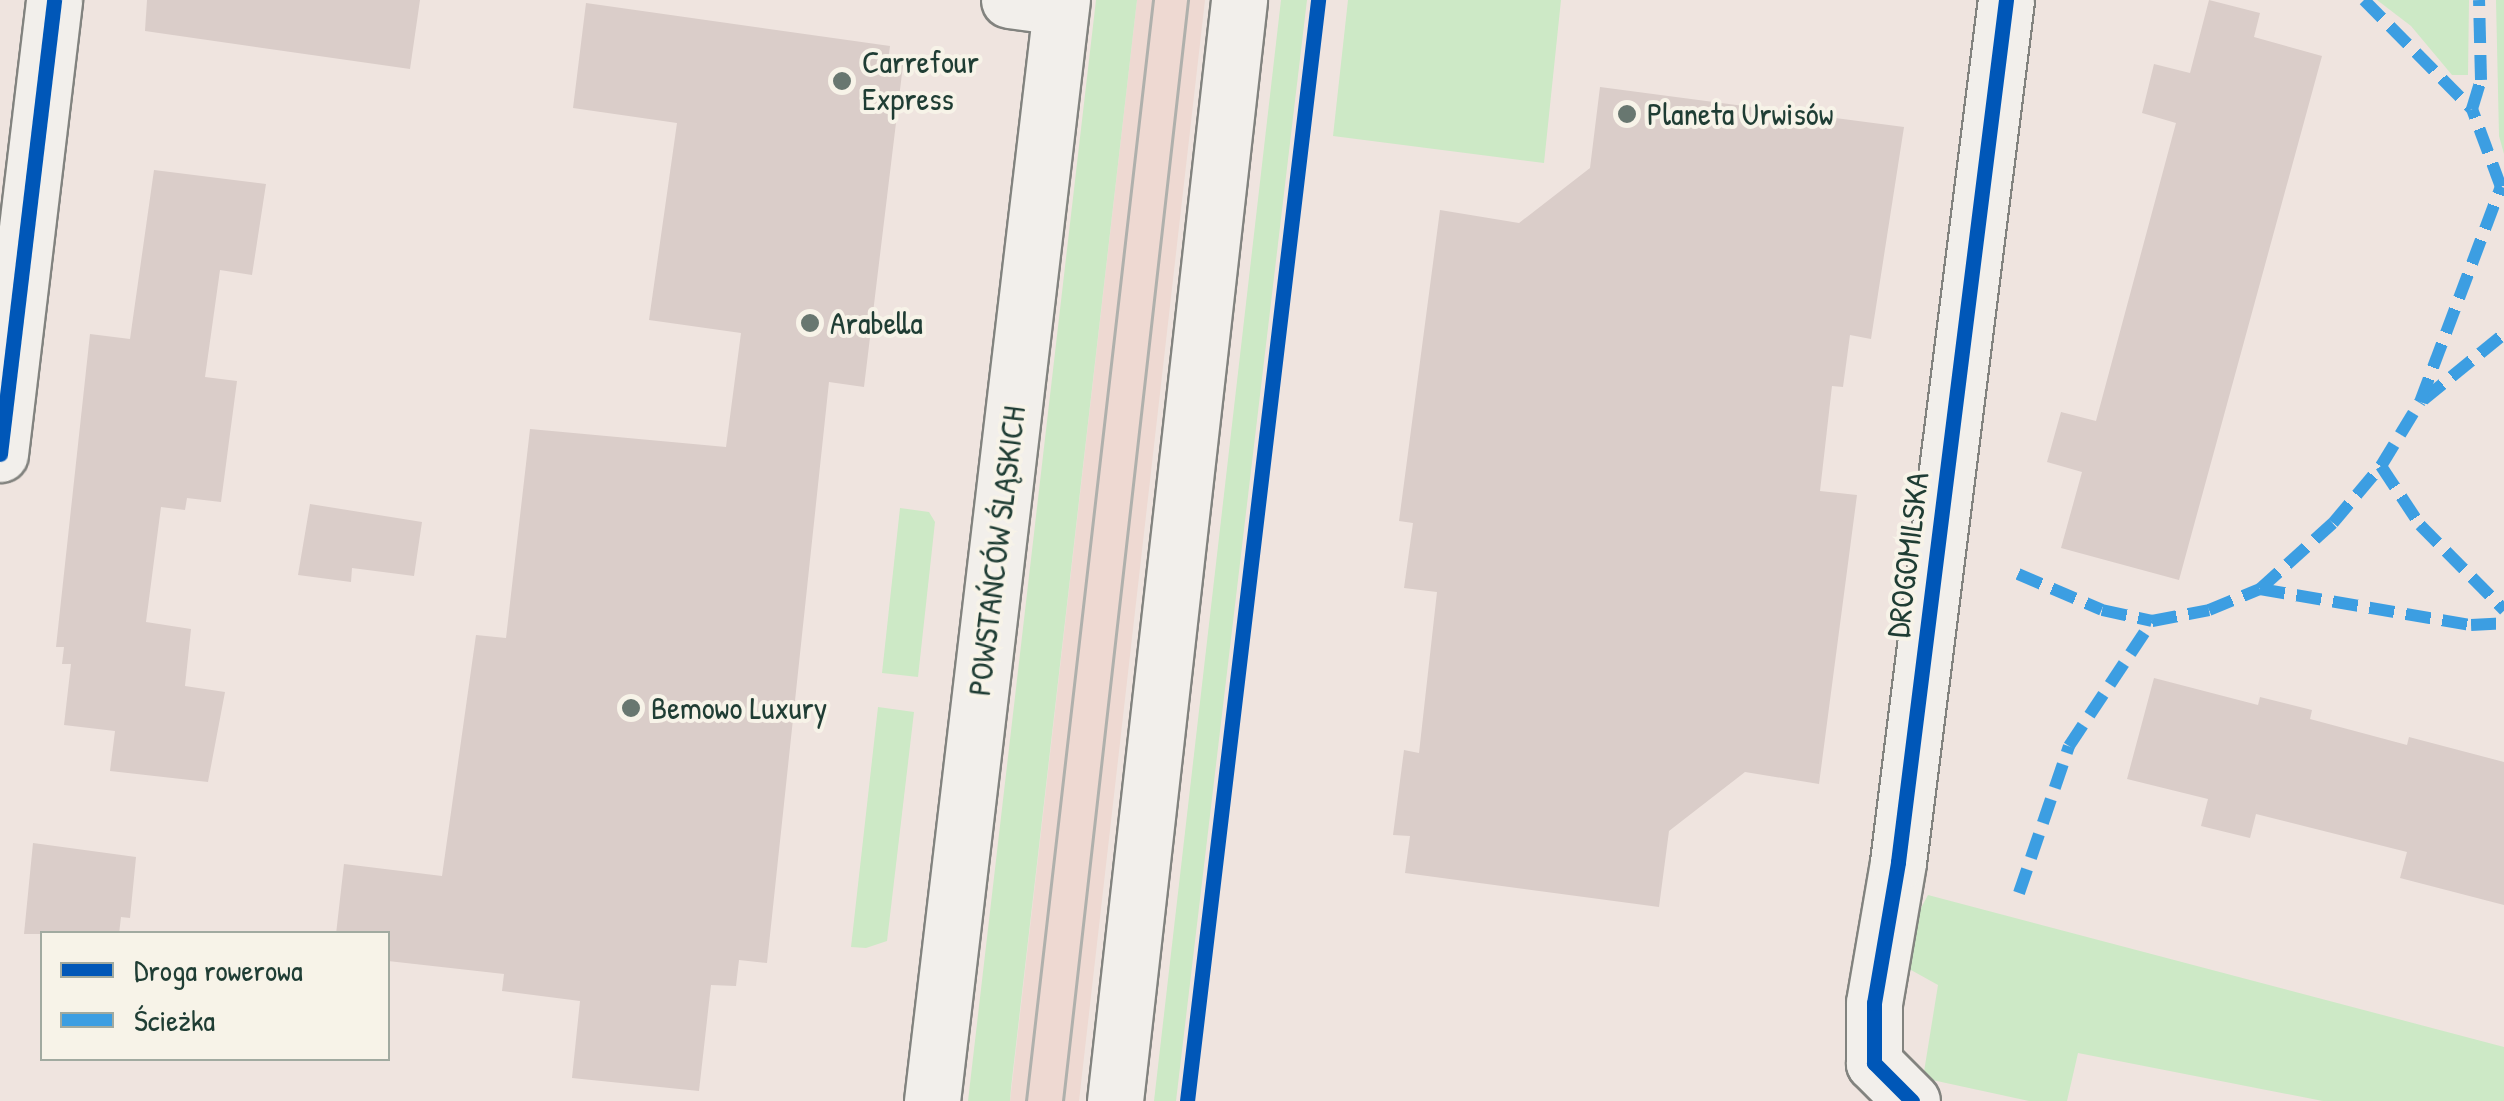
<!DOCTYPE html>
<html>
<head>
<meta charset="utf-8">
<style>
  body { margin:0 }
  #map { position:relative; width:2504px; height:1101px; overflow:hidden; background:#efe4df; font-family:"Patrick Hand",sans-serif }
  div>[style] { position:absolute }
  .built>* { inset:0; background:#eed9d2 }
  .green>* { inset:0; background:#cde9c6 }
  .building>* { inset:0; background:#dacdc9 }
  .roads { filter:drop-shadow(2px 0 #82837f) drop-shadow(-2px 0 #82837f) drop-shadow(0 2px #82837f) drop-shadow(0 -2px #82837f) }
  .minor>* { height:55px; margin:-27.5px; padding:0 27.5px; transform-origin:27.5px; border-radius:27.5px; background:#f2efeb }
  .tertiary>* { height:55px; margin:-27.5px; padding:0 27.5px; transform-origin:27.5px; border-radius:27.5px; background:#f2efeb }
  .secondary>* { height:55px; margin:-27.5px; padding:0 27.5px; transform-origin:27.5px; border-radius:27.5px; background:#f2efeb }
  .tram>* { height:2.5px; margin:-1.25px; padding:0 1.25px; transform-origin:1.25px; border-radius:1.25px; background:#afb0ac }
  .quiet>* { height:12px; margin-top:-6px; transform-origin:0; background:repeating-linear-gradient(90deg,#3c9ee2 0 25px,transparent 0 37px) }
  .cycleway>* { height:15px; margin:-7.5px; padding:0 7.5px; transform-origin:7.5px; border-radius:7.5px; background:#0057b8 }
  .dots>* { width:28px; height:28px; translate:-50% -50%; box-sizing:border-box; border:5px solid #f7f3e8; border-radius:50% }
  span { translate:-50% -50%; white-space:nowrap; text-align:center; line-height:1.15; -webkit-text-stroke:8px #f7f3e8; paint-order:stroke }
  .poi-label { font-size:32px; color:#1f3d34 }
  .left { translate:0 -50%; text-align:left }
  .street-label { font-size:32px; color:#1f3d34 }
  .legend { position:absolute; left:40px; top:931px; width:350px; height:130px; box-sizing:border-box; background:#f7f3e8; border:2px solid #a1aaa0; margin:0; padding:12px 18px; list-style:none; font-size:30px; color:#1f3d34 }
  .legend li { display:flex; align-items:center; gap:20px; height:50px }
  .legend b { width:50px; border:2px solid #a1aaa0 }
</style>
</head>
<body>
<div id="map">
  <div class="built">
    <div style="clip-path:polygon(1137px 0,1205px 0,1079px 1101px,1010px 1101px)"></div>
  </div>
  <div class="green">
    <div style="clip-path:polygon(1096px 0,1137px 0,1011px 1088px,1010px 1101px,968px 1101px)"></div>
    <div style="clip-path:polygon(1281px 0,1307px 0,1176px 1101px,1154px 1101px)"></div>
    <div style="clip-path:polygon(1348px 0,1561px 0,1544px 163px,1333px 136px)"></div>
    <div style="clip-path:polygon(2377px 0,2469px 0,2468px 75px,2452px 75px,2411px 26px)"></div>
    <div style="clip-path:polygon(2496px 0,2504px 0,2504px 154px,2499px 136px)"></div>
    <div style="clip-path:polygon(900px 508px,929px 512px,935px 522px,918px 677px,882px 673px)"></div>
    <div style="clip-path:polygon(878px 707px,914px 712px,887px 941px,866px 948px,851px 947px)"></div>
    <div style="clip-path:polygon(1928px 895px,2504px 1047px,2504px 1101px,2323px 1101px,2078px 1053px,2067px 1101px,2029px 1101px,1923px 1078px,1938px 985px,1893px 960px)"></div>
  </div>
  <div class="building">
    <div style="clip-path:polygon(147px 0,420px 0,410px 69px,145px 31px)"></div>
    <div style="clip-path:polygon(2209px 0,2260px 13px,2254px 37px,2322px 56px,2179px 580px,2061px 548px,2082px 472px,2047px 462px,2061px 412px,2096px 421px,2176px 123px,2142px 113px,2154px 64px,2190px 73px)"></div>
    <div style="clip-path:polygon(586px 3px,890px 46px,888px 63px,903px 65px,864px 387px,829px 382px,767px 963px,739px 960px,736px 986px,711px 985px,699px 1091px,572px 1078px,580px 1001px,502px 991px,504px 974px,388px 961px,388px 934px,336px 934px,344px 864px,442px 876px,476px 635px,506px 638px,530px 429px,726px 447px,741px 333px,649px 320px,677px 123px,573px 108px)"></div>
    <div style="clip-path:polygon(1600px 87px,1904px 127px,1871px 339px,1850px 335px,1843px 387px,1832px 386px,1820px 491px,1857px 495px,1819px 784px,1745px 772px,1669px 831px,1659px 907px,1405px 873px,1410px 836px,1393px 835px,1404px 750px,1419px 753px,1437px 592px,1404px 588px,1413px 523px,1399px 521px,1440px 210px,1519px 223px,1590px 168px)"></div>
    <div style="clip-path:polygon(154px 170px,266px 184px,252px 275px,220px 270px,205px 377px,237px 381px,221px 502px,187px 498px,185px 510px,161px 507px,146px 622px,191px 629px,185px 686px,225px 692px,208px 782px,110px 771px,115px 731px,64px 725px,71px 664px,62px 664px,64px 647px,56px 647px,90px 334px,130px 339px)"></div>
    <div style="clip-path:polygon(310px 504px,422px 522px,414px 576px,352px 568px,351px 582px,298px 575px)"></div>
    <div style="clip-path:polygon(2154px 678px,2258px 705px,2260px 697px,2312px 710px,2310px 719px,2407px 745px,2409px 737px,2504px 762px,2504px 905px,2400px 878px,2407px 852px,2256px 814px,2250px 838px,2201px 826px,2208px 799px,2127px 779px)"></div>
    <div style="clip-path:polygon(33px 843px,136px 857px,130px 918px,121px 917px,119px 934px,24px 934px)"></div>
  </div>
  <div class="roads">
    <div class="minor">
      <div style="left:0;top:454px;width:457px;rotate:-83.2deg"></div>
      <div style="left:1912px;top:1101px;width:54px;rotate:-135deg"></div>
      <div style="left:1874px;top:1063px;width:60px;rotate:-90deg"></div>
      <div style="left:1874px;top:1003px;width:143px;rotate:-80.3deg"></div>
      <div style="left:1898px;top:862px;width:869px;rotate:-82.86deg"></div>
    </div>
    <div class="tertiary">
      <div style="left:1009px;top:0;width:52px;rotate:7.7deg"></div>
    </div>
    <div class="secondary">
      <div style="left:932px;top:1101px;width:1109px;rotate:-83.27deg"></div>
      <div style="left:1115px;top:1101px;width:1108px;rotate:-83.57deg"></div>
    </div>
  </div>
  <div class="tram">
    <div style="left:1026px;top:1101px;width:1108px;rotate:-83.42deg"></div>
    <div style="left:1063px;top:1101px;width:1108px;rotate:-83.52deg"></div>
  </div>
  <div class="quiet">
    <div style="left:2364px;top:0;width:153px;rotate:45.3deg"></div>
    <div style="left:2423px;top:400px;width:104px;rotate:-39.2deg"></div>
    <div style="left:2381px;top:466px;width:71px;rotate:56.5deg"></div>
    <div style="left:2420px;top:525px;width:120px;rotate:45.3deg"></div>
    <div style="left:2018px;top:574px;width:91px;rotate:23.2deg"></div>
    <div style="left:2102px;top:610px;width:51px;rotate:12.4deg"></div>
    <div style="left:2152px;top:621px;width:58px;rotate:-10.9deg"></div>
    <div style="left:2209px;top:610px;width:55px;rotate:-22.4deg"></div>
    <div style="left:2260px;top:589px;width:98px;rotate:-42.1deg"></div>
    <div style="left:2333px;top:523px;width:75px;rotate:-49.9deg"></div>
    <div style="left:2381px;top:466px;width:75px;rotate:-58.6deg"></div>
    <div style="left:2420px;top:402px;width:230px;rotate:-69.4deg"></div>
    <div style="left:2501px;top:187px;width:83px;rotate:-110.4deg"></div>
    <div style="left:2472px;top:109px;width:30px;rotate:-73deg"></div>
    <div style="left:2481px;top:80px;width:80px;rotate:-91.4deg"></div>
    <div style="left:2260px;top:589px;width:214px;rotate:9.7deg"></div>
    <div style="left:2471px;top:625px;width:33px;rotate:-3deg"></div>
    <div style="left:2019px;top:893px;width:155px;rotate:-71.2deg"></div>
    <div style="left:2069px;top:746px;width:150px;rotate:-56.4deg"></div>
  </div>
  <div class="cycleway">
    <div style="left:0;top:454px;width:457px;rotate:-83.2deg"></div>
    <div style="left:1187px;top:1101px;width:1109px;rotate:-83.21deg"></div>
    <div style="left:1912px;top:1101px;width:54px;rotate:-135deg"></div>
    <div style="left:1874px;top:1063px;width:60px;rotate:-90deg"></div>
    <div style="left:1874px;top:1003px;width:143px;rotate:-80.3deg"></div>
    <div style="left:1898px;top:862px;width:869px;rotate:-82.86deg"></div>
  </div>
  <div class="dots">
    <div style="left:842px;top:81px;background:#687770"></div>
    <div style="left:1627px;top:114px;background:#687770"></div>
    <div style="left:810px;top:323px;background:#687770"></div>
    <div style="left:631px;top:708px;background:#687770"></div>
  </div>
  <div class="poi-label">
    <span class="left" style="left:862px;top:81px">Carrefour<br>Express</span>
    <span class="left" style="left:1647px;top:114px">Planeta Urwisów</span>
    <span class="left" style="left:830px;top:323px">Arabella</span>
    <span class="left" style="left:651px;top:708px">Bemowo Luxury</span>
  </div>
  <div class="street-label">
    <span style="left:997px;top:551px;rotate:-83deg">POWSTAŃCÓW ŚLĄSKICH</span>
    <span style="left:1908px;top:555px;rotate:-83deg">DROGOMILSKA</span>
  </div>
  <ul class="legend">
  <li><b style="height:12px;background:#0057b8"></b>Droga rowerowa</li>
  <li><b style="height:12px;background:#3c9ee2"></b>Ścieżka</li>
  </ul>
</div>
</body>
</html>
